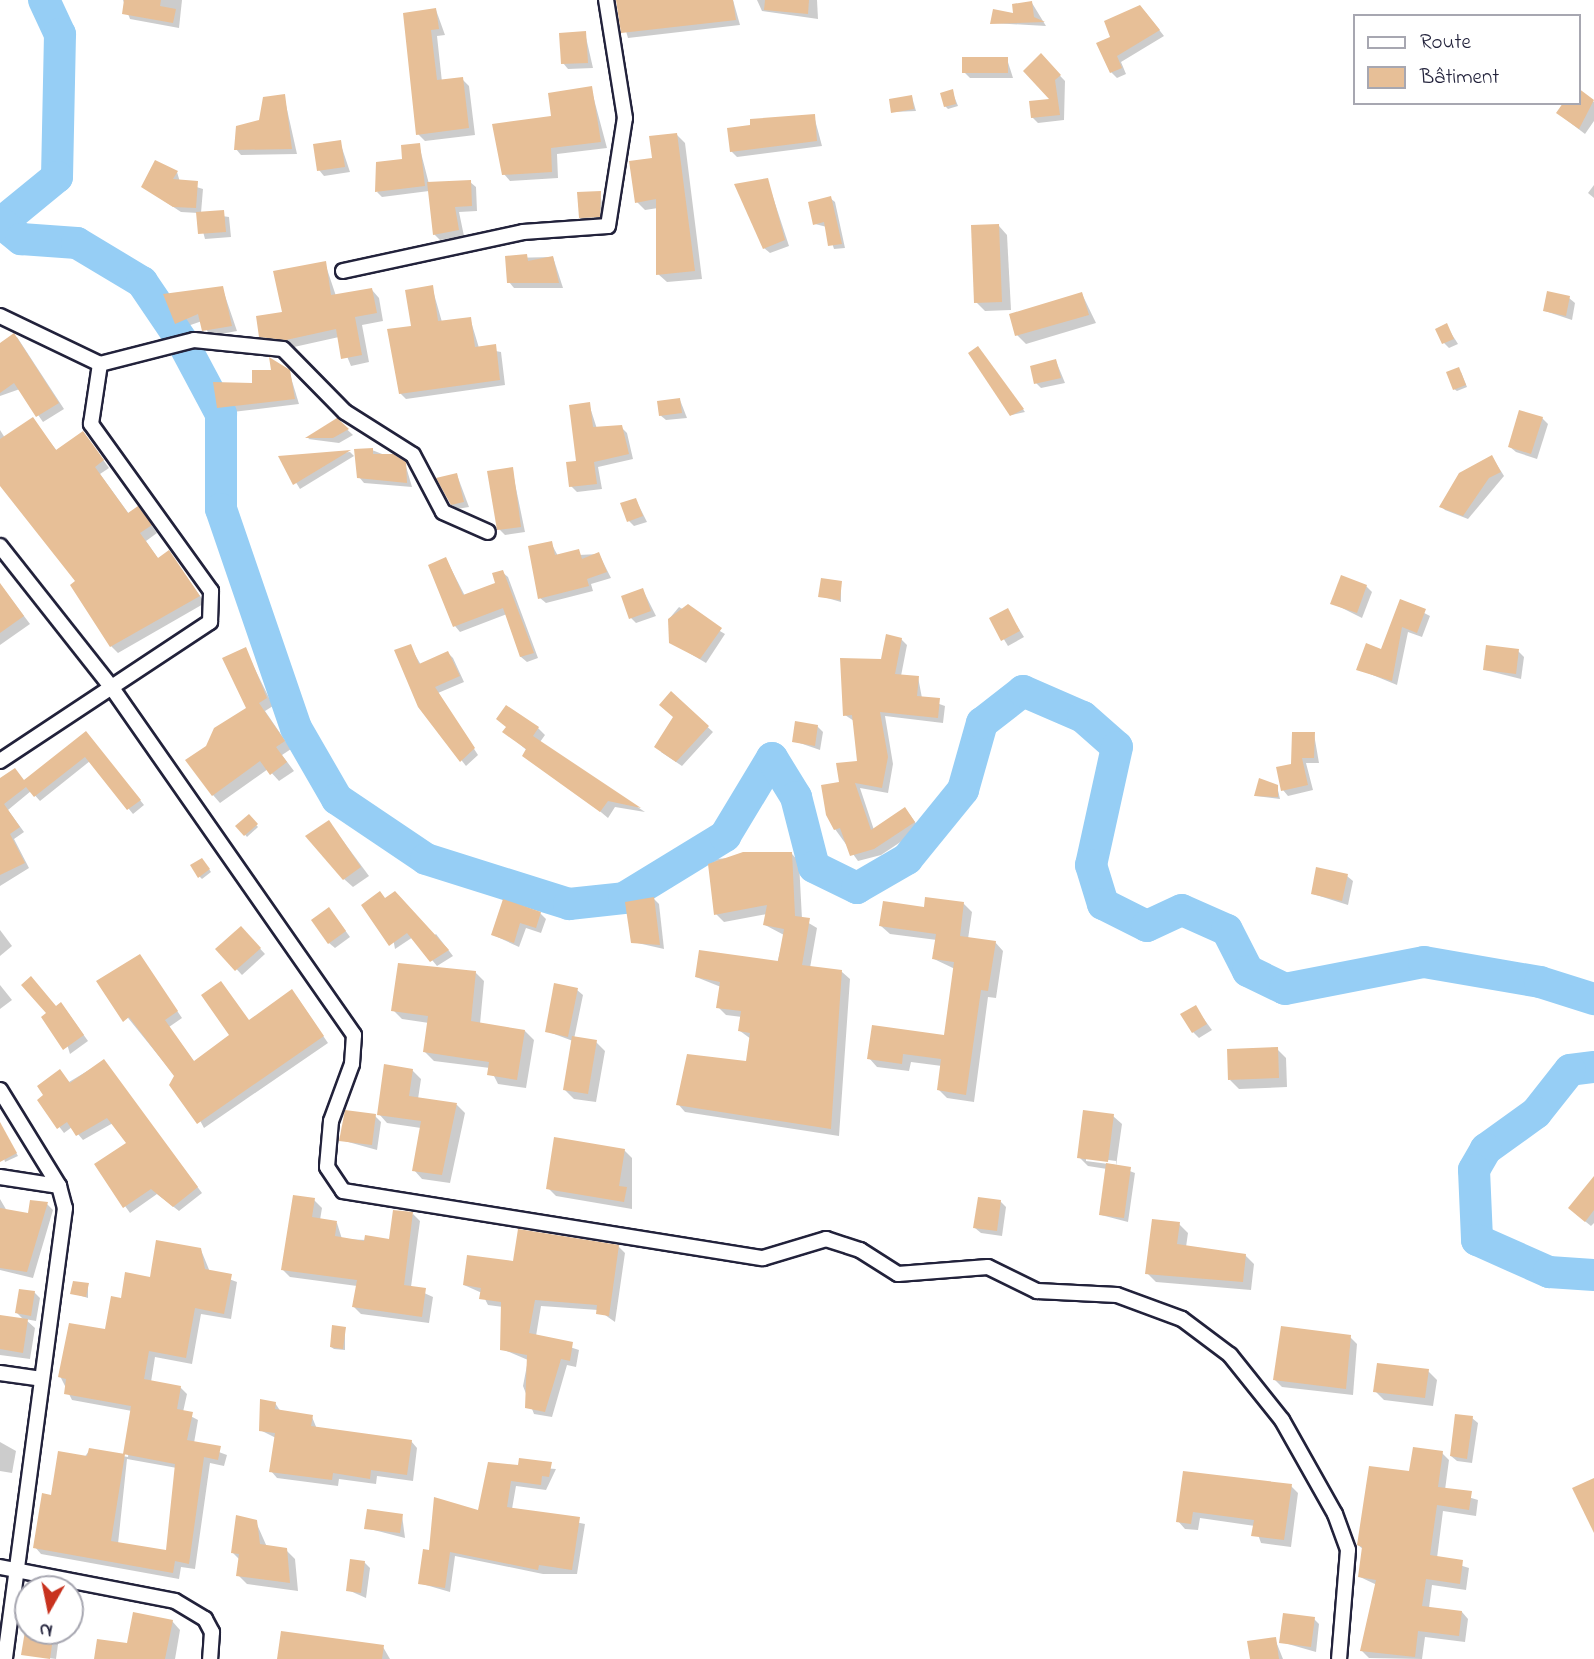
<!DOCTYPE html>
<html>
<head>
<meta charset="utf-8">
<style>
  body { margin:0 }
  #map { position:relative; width:1594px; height:1659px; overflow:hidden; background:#fff; font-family:"Indie Flower",sans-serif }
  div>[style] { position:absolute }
  .shadow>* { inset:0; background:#0003 }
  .river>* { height:32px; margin:-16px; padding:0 16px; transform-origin:16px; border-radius:16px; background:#96cef5 }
  .building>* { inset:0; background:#e7bf97 }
  .roads { filter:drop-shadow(2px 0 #22223b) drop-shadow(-2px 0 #22223b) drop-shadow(0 2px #22223b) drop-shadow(0 -2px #22223b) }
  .street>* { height:14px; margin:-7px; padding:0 7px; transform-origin:7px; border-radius:7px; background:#fff }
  span { translate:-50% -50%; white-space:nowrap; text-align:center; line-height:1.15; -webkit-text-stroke:7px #fff; paint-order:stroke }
  .legend { position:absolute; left:1353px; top:14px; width:228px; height:91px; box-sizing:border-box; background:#fff; border:2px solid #a7a7b1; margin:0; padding:9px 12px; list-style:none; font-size:21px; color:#22223b }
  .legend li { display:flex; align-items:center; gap:14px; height:35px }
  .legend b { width:35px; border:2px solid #a7a7b1 }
  .north { position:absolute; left:14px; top:1575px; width:70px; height:70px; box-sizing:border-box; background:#fff; border:2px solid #a7a7b1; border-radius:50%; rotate:189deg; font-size:19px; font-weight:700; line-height:28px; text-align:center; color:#22223b }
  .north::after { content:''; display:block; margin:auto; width:24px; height:32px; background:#c8321e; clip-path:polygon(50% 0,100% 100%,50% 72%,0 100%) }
</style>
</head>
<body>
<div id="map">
  <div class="shadow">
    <div style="clip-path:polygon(123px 0,182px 0,179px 28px,130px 19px)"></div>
    <div style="clip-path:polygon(617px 0,733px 0,740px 25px,628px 38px)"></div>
    <div style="clip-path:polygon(757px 0,817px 0,818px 19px,762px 11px)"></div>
    <div style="clip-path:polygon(1032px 3px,1046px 26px,992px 23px,1015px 15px)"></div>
    <div style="clip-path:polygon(436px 10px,445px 35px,437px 36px,442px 82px,462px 79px,469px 86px,475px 135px,425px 141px,418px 134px,405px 14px)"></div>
    <div style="clip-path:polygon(1146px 13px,1164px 36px,1121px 62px,1126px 74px,1117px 78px,1111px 72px,1113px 37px)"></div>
    <div style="clip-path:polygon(585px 33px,593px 68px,568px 69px,563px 63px)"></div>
    <div style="clip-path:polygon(1041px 56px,1065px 81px,1064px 120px,1038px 123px,1032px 117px,1053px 101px)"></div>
    <div style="clip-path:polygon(1007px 59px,1013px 78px,970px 78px,964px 72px)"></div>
    <div style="clip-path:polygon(591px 88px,607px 148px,557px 154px,558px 178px,510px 181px,504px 174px,553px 117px)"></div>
    <div style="clip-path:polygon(1578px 90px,1594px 102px,1594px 121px,1585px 134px,1564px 118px,1578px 103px)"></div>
    <div style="clip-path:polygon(952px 91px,958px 106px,948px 109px,945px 106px)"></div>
    <div style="clip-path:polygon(284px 96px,297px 154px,241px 155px,236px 149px)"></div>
    <div style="clip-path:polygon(912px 97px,916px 111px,893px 112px)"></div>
    <div style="clip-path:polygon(814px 116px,822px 146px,737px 157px,731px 151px)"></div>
    <div style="clip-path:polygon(677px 135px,685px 143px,702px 279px,667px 282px,658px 274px,658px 208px,645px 210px,637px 202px,654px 159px)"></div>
    <div style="clip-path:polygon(340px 142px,350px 172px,324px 176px,319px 170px)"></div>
    <div style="clip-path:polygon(419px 145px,429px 184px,470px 182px,476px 187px,477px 211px,459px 212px,464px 236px,440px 240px,434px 234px,429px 191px,382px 197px,377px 192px)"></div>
    <div style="clip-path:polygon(177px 172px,180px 182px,203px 189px,201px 213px,229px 217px,231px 237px,205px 239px,198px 213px,181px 212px,143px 187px)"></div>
    <div style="clip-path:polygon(767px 179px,789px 246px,770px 253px,764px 248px)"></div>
    <div style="clip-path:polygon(1594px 185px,1594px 198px,1588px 193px)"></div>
    <div style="clip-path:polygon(600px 193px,605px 222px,586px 223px,580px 218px)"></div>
    <div style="clip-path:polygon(830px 198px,835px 202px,845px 248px,834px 249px,827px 227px,815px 224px)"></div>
    <div style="clip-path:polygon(999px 226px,1007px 235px,1011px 310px,985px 311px,976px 302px)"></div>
    <div style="clip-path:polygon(553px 257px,563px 288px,514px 288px,509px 282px,507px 258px)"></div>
    <div style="clip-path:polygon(325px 263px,336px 296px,372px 290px,379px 298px,383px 321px,362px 325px,369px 362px,351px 366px,339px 337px,294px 347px,269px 344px,261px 336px)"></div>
    <div style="clip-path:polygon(222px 287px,237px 331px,210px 336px,202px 321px,182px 328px,176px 323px)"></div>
    <div style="clip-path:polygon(432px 287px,442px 322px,470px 318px,479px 348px,501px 352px,505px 385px,406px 399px,400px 393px,413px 327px)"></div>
    <div style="clip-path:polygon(1082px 294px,1096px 323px,1026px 344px,1017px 335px)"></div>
    <div style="clip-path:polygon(1569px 298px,1575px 303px,1572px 320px,1545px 311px)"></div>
    <div style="clip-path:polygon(1446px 325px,1458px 344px,1449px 348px,1444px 343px)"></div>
    <div style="clip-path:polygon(17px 337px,64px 409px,43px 422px,20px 389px,0 396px,0 346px)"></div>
    <div style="clip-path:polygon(980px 350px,1025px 412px,1012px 415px,970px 354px)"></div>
    <div style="clip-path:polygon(1056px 361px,1065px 383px,1041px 388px,1036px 383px)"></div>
    <div style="clip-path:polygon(289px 371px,299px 404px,224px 413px,218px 407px)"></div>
    <div style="clip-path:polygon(1461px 372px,1467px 387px,1457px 391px,1454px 389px)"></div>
    <div style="clip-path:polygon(680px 400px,687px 418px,666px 420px,660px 415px)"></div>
    <div style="clip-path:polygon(589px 404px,597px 429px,621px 427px,627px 433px,633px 459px,598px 467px,602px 489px,577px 492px,571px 486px)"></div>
    <div style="clip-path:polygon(1542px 418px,1548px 424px,1537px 459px,1516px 452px,1510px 447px)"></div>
    <div style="clip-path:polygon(32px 419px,57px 451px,89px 440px,109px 468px,100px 474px,129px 514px,144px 515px,157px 533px,146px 541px,159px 560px,169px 552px,205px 603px,118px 653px,111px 646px,78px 582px,0 468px,0 430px,5px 438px)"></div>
    <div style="clip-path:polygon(337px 420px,353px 435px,339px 443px,308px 439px)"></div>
    <div style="clip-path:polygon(372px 450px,405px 463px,412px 487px,364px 483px,359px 477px)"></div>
    <div style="clip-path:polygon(350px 452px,354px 456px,300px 489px,281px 458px)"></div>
    <div style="clip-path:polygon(1492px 457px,1504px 476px,1468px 519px,1445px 510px,1442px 507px)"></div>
    <div style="clip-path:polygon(512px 469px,525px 532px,505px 535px,499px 529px)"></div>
    <div style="clip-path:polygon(457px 475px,469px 507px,457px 509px,451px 504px)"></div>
    <div style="clip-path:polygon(636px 500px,647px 522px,634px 526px,629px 521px)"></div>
    <div style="clip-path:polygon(551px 543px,558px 556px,599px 554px,611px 578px,591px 584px,593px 591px,546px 603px,540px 598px)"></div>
    <div style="clip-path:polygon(446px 559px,465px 596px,497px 584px,502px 572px,508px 577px,538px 658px,527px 662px,521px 657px,507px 614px,460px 632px,455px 626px)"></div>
    <div style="clip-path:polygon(841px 582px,841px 602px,820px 596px)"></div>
    <div style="clip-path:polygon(0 584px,30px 624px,0 645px)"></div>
    <div style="clip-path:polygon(1366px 586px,1372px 592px,1362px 618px,1332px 603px)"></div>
    <div style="clip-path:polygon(643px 590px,656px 616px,636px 623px,631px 618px)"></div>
    <div style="clip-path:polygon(1401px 601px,1430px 616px,1422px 637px,1408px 632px,1397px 685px,1358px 669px,1382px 651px)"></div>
    <div style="clip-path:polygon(679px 607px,725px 634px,706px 663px,671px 642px,669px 619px)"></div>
    <div style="clip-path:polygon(1007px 610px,1024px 637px,1008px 646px,991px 618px)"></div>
    <div style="clip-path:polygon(901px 639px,907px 645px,901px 676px,918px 677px,922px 698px,945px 706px,943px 723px,885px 716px,893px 764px,888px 793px,860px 788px,874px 830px,910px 815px,920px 829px,881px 855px,858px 861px,835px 829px,841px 784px,859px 762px,854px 721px,845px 715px)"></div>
    <div style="clip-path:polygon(410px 646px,421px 665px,448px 653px,453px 658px,464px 682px,438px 693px,478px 755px,466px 766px,419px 706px)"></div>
    <div style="clip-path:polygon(245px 649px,273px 706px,265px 711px,291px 749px,282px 755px,294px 771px,279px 781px,268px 769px,220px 803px,213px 795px,207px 747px,248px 709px)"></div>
    <div style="clip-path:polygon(1518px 651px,1524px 657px,1521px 679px,1485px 670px)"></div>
    <div style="clip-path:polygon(671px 693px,713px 732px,682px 766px,661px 752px,675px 717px)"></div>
    <div style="clip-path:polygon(817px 726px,823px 732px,820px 750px,794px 741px)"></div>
    <div style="clip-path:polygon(538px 728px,545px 735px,540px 742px,645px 812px,615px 807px,608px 818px,505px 732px)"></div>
    <div style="clip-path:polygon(1314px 734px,1319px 763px,1306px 763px,1313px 790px,1288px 796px,1283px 790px,1293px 765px)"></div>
    <div style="clip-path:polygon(90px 738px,144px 805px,133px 814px,90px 761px,40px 801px,31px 791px,8px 810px,24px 832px,14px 839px,29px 868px,0 886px,0 784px,24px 781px)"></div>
    <div style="clip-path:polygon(1277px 786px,1280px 799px,1256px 796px)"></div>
    <div style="clip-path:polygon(249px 817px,258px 827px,247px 837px,238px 826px)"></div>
    <div style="clip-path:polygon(329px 822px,369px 876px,353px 887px,344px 879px)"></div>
    <div style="clip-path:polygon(792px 854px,799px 862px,802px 919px,817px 928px,810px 968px,842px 972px,850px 979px,839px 1136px,685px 1112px,678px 1104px,747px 1063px,751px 1039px,740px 1031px,742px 1017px,726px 1015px,718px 1007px,721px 987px,696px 977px,777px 964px,784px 935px,765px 925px,767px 914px,724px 922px,716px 914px,710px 864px,715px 859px)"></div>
    <div style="clip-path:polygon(204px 862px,211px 872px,202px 879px,199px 876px)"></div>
    <div style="clip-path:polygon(1347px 876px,1353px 881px,1348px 905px,1313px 894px)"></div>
    <div style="clip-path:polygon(654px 899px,659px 904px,664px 949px,633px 942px)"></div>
    <div style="clip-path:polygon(386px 900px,431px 938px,436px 934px,453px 956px,437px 966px,413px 937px,395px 949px)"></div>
    <div style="clip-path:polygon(963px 903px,972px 912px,968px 939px,995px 942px,1003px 951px,996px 998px,988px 997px,974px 1102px,947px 1098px,939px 1090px,942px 1066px,911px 1062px,909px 1071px,877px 1067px,869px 1058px,946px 1037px,955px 969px,934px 959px,937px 940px,890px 934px,881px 926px)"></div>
    <div style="clip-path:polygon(540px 913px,546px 919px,541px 933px,526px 928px,519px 947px,493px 935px)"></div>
    <div style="clip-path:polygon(334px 915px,350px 937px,335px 948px,329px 943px)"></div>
    <div style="clip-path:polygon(241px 928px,265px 954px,242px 975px,218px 949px)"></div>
    <div style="clip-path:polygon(0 930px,12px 946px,0 956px)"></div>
    <div style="clip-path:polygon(140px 956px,182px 1018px,169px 1027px,195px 1063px,297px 997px,328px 1043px,204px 1128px,179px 1081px,99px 982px)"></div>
    <div style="clip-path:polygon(475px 972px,484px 981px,480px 1024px,525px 1031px,534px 1040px,526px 1088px,498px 1084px,490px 1068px,434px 1061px,425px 1052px,429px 1023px,402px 1019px,393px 1010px)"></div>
    <div style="clip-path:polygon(0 985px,12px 1000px,0 1009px)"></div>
    <div style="clip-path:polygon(577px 990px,583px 995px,574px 1039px,596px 1042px,605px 1051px,596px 1102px,574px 1099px,565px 1090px,573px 1041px,546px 1031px)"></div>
    <div style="clip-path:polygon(1195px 1007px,1212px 1030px,1199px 1038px,1193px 1032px)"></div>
    <div style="clip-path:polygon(56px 1008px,66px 1010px,88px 1041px,70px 1054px)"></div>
    <div style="clip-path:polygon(1277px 1049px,1286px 1058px,1287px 1087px,1239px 1089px,1230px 1080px)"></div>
    <div style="clip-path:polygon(104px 1061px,202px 1193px,179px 1211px,157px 1194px,130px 1213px,96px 1165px,129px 1144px,113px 1123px,83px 1140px,72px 1127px,64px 1133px,39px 1100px)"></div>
    <div style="clip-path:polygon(412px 1070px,421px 1079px,418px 1099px,457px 1105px,465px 1113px,450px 1183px,422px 1179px,414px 1170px,421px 1128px,387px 1123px,379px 1114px)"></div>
    <div style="clip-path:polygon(375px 1116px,381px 1122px,377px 1150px,341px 1140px)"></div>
    <div style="clip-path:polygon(evenodd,1113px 1116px,1122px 1124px,1116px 1166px,1135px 1173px,1128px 1222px,1101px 1215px,1107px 1169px,1088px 1166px,1079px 1157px,1113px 1116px,1086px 1157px,1116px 1161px,1116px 1165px,1086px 1161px,1086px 1157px)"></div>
    <div style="clip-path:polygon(10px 1142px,18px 1156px,5px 1162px,0 1144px)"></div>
    <div style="clip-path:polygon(624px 1150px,632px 1158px,632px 1209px,556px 1196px,548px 1188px)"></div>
    <div style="clip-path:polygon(1594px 1183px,1594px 1223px,1591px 1226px,1576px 1214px)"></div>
    <div style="clip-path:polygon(0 1199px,7px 1211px,30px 1215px,47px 1204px,53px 1210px,33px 1278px,0 1270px)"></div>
    <div style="clip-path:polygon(314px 1200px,322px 1208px,320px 1220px,337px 1223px,342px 1239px,391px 1241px,413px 1214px,420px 1221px,411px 1287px,433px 1297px,429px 1323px,361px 1314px,354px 1307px,357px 1286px,290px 1277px,283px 1270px)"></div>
    <div style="clip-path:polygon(1000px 1201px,1006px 1207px,1002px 1236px,981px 1233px,975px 1228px)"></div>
    <div style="clip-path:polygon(1179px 1224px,1188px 1233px,1186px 1247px,1245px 1255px,1254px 1264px,1251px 1290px,1156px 1282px,1147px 1273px)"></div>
    <div style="clip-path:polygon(618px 1246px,625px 1253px,615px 1322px,598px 1310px,541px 1306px,536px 1336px,579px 1350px,576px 1367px,567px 1365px,552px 1417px,534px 1414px,523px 1386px,528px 1360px,502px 1349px,503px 1307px,488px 1305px,482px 1293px,464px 1285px,515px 1263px)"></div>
    <div style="clip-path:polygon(evenodd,201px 1250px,210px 1272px,237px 1282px,231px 1319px,201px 1314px,192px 1364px,155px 1357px,151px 1382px,180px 1387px,187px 1394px,183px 1412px,198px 1420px,194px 1443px,227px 1455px,224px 1466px,210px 1463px,195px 1569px,181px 1567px,179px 1579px,41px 1554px,35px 1547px,53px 1497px,90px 1450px,128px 1457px,132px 1411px,72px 1400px,60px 1376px,107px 1331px,122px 1300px,201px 1250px,127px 1459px,177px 1468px,167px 1552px,118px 1544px,127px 1459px)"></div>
    <div style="clip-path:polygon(88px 1285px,88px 1298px,72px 1293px)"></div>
    <div style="clip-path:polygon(34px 1292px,40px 1298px,36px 1321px,25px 1319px,35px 1328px,30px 1359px,0 1355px,0 1316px,24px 1320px,17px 1313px)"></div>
    <div style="clip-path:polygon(345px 1328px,345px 1350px,334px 1349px,331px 1347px)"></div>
    <div style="clip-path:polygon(1350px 1337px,1357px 1344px,1353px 1395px,1282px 1387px,1275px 1380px)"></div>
    <div style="clip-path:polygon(1428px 1371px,1437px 1380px,1433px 1406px,1384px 1400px,1375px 1391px)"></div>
    <div style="clip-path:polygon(275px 1403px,281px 1412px,312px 1417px,317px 1429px,411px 1441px,417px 1448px,413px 1481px,377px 1476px,376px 1484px,339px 1479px,338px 1486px,277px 1478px,271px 1471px,276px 1438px,260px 1430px)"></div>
    <div style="clip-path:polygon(1472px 1418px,1478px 1423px,1472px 1463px,1457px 1461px,1451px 1456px)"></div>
    <div style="clip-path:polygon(0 1442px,16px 1451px,12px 1473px,0 1471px)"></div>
    <div style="clip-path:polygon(1442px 1453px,1449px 1460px,1445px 1490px,1478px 1500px,1476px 1516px,1443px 1511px,1437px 1558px,1469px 1568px,1466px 1590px,1432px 1585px,1429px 1608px,1462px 1612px,1468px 1619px,1465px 1642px,1425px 1637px,1422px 1659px,1369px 1658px,1362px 1651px,1377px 1585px,1360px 1577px,1364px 1550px,1358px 1545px,1411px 1473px)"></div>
    <div style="clip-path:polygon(490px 1464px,556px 1469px,546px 1490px,516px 1486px,512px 1509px,585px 1524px,577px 1574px,543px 1574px,455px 1556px,450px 1592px,419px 1583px,431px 1552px,480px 1512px)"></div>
    <div style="clip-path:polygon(1185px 1473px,1291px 1486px,1298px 1493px,1291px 1547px,1261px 1543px,1255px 1526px,1200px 1518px,1198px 1530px,1185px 1529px,1178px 1521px)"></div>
    <div style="clip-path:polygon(402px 1515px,405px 1538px,366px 1528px)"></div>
    <div style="clip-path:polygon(256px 1522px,267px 1547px,286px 1550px,295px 1559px,298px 1591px,247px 1584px,238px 1575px,240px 1560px,233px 1553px)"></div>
    <div style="clip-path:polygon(364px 1562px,370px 1568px,366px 1598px,348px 1590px)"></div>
    <div style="clip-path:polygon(1314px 1619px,1319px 1624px,1316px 1652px,1281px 1642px)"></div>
    <div style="clip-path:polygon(172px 1621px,180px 1630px,175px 1659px,96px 1659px)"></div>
    <div style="clip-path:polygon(27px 1627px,59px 1637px,56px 1659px,22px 1654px)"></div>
    <div style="clip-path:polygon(1275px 1639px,1283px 1659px,1251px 1659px)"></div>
    <div style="clip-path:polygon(383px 1647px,390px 1659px,278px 1659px)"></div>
  </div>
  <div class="river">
    <div style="left:44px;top:0;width:38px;rotate:65deg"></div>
    <div style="left:60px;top:34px;width:143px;rotate:91.2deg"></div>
    <div style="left:57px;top:177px;width:72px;rotate:140.6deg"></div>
    <div style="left:1px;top:223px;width:26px;rotate:39deg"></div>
    <div style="left:21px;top:239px;width:56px;rotate:4.1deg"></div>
    <div style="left:77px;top:243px;width:76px;rotate:31deg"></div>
    <div style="left:142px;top:282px;width:71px;rotate:55.9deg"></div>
    <div style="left:182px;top:341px;width:83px;rotate:61.9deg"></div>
    <div style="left:221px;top:414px;width:95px;rotate:90deg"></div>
    <div style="left:221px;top:509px;width:231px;rotate:71.1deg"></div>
    <div style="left:296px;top:728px;width:82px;rotate:60deg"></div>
    <div style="left:337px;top:799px;width:107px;rotate:34deg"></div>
    <div style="left:426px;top:859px;width:150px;rotate:17.5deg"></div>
    <div style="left:569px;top:904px;width:55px;rotate:-6.2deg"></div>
    <div style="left:624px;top:898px;width:119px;rotate:-31.5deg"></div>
    <div style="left:725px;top:836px;width:91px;rotate:-58.9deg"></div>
    <div style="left:772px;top:758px;width:46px;rotate:58.4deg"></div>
    <div style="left:796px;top:797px;width:72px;rotate:75.6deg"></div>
    <div style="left:814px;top:867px;width:48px;rotate:26deg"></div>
    <div style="left:857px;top:888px;width:58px;rotate:-30.1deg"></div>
    <div style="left:907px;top:859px;width:89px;rotate:-50.9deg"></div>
    <div style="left:963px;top:790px;width:70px;rotate:-74.2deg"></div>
    <div style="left:982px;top:723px;width:52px;rotate:-38deg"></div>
    <div style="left:1023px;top:691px;width:65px;rotate:23.4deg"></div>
    <div style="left:1083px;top:717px;width:45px;rotate:41.4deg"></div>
    <div style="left:1117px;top:747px;width:121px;rotate:102.4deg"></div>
    <div style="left:1091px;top:865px;width:41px;rotate:72.9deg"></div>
    <div style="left:1103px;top:904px;width:49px;rotate:26.6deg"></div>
    <div style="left:1147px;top:926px;width:38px;rotate:-25deg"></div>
    <div style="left:1182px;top:910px;width:49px;rotate:24deg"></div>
    <div style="left:1227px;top:930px;width:46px;rotate:62.9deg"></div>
    <div style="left:1248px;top:971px;width:41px;rotate:25.9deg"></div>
    <div style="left:1285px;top:989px;width:142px;rotate:-11deg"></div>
    <div style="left:1424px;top:962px;width:118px;rotate:9.8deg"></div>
    <div style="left:1540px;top:982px;width:57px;rotate:17.5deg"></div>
    <div style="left:1594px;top:1067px;width:24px;rotate:173deg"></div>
    <div style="left:1570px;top:1070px;width:55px;rotate:128.3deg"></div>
    <div style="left:1536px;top:1113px;width:62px;rotate:144.2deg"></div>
    <div style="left:1486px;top:1149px;width:24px;rotate:120deg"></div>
    <div style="left:1474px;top:1170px;width:70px;rotate:87.5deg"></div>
    <div style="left:1477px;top:1240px;width:79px;rotate:24deg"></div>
    <div style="left:1549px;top:1272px;width:45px;rotate:3.8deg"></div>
  </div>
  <div class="building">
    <div style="clip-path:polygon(124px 0,161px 0,160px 6px,176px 9px,173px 23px,122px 14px)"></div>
    <div style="clip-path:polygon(616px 0,733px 0,736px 20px,621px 33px)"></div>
    <div style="clip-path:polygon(765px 0,809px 0,808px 14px,764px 10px)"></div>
    <div style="clip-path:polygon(1032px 1px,1034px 17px,1045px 22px,990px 24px,993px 9px,1013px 13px,1012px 4px)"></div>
    <div style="clip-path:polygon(1140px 5px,1160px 30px,1117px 56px,1122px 68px,1110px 73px,1096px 43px,1110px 37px,1104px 21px)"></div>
    <div style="clip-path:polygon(436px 8px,439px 29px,431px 30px,437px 80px,463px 77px,469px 128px,416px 135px,403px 13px)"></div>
    <div style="clip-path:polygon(586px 31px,588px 63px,561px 64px,559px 33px)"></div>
    <div style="clip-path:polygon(1041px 53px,1061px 75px,1055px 80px,1060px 115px,1031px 118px,1029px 101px,1049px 99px,1023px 71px)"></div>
    <div style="clip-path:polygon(962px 57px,1008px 57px,1008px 73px,962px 73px)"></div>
    <div style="clip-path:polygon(592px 86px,601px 142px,551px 148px,552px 172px,502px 175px,492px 124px,551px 116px,548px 93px)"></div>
    <div style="clip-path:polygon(1578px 88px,1594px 100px,1579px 129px,1556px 113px,1563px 103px,1578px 103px)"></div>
    <div style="clip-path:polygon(953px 89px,956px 104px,944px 107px,940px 93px)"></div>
    <div style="clip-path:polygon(285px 94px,292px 149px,234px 150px,236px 126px,259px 120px,263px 97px)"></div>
    <div style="clip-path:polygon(912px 95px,914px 109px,891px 113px,889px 99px)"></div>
    <div style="clip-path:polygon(815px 114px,817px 141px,730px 152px,727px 128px,750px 125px,750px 119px)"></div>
    <div style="clip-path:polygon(677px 133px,695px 271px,656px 275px,656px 199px,635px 203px,629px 161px,652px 158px,649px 136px)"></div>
    <div style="clip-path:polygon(341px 140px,345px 167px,317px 171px,313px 144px)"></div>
    <div style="clip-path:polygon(420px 143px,425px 186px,375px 192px,376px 162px,402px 159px,401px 145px)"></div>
    <div style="clip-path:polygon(155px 160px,178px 171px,173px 179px,198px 181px,196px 208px,173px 207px,141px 187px)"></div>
    <div style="clip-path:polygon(768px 178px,785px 240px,763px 249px,734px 184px)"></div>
    <div style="clip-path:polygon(471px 180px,472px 206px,455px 207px,459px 230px,433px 235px,427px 182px)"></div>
    <div style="clip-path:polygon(601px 191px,600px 217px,579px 218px,577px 192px)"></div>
    <div style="clip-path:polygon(831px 196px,842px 244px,828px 246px,824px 222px,813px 225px,808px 202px)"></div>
    <div style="clip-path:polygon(224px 210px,226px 232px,198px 234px,196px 212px)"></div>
    <div style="clip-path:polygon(999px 224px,1002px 302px,974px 303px,971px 225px)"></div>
    <div style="clip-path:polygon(527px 254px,528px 261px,553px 256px,559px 283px,507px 283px,505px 256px)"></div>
    <div style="clip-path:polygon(326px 261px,331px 295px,372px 288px,377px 313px,355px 317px,362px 355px,341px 359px,336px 329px,286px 340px,259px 337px,256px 316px,282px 312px,273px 271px)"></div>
    <div style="clip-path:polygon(433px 285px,438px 321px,471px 317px,475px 347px,496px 344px,500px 380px,399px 394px,387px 329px,411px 326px,405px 290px)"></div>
    <div style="clip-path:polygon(223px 286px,232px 326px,202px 331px,198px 314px,175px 324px,163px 294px)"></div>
    <div style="clip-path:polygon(1547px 291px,1570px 296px,1566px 316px,1543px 311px)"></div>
    <div style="clip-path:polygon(1082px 292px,1089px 315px,1015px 336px,1009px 314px)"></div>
    <div style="clip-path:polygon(1447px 323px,1454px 339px,1442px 344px,1435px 329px)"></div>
    <div style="clip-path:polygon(14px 333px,59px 403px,36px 417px,14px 383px,0 393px,0 343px)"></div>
    <div style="clip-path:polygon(978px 346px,1024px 409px,1010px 416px,968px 353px)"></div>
    <div style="clip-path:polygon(269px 357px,290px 370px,295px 399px,217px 408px,213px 382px,252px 383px,252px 370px,271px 370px)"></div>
    <div style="clip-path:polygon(1056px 359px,1061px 378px,1034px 384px,1030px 366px)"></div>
    <div style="clip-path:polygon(1459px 367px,1466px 385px,1453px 390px,1446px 372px)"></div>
    <div style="clip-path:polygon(680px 398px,682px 413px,659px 416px,657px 401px)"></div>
    <div style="clip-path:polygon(590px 402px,593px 427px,622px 425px,629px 454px,594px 462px,597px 484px,569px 487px,566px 462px,576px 461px,569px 405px)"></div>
    <div style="clip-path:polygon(1519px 410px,1543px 417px,1531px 454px,1508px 447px)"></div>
    <div style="clip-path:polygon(33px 417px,56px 450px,83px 431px,104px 460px,95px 467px,128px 513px,138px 506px,152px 525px,140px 533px,158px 558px,169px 550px,200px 596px,110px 647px,70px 585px,75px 581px,0 486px,0 439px)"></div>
    <div style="clip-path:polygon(337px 418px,349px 429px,333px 438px,305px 438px)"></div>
    <div style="clip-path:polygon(373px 448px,373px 454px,393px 454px,406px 462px,407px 483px,357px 478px,354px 449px)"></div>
    <div style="clip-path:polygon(351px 450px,293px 485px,278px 456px)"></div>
    <div style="clip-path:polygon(1492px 455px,1501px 472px,1489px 478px,1463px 516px,1439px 507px,1459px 473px)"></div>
    <div style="clip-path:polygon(513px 467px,521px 527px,497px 530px,487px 471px)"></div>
    <div style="clip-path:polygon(457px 473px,464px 502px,451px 505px,436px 478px)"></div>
    <div style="clip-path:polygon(636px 498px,643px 516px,627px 522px,620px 503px)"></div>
    <div style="clip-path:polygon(552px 541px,555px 555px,579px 549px,582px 559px,599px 552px,607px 572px,587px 579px,589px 586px,538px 599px,528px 546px)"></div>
    <div style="clip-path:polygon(446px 557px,463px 595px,495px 583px,492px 573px,503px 570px,534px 653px,520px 657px,503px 608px,453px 627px,428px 565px)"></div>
    <div style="clip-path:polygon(1341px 575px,1367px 585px,1357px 613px,1330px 604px)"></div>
    <div style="clip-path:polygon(821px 578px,842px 581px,840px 600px,818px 597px)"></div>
    <div style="clip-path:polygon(0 583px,24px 616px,0 633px)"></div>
    <div style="clip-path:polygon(643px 588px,651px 611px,629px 619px,621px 596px)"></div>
    <div style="clip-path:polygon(1400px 599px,1426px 609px,1417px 633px,1402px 627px,1392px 681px,1356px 670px,1366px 643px,1381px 649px)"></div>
    <div style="clip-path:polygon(688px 604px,722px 628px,700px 659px,669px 643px,668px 619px)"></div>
    <div style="clip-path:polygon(1008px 608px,1020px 631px,1001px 641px,989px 618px)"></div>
    <div style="clip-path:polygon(886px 634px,902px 638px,895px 674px,919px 676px,917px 696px,940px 698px,938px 718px,880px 712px,888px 757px,882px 788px,855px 783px,871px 830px,905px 807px,915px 822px,874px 849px,850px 856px,840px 828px,834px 830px,826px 815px,821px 785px,839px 782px,836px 763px,857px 761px,852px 715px,843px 716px,840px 658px,881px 659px)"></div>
    <div style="clip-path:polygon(411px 644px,419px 664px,448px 651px,460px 676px,435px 687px,475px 748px,460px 762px,418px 707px,394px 650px)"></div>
    <div style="clip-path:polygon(1486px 645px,1519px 649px,1516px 674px,1483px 670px)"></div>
    <div style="clip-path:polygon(246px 647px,267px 698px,259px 703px,285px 741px,276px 747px,287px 762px,270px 775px,260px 761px,212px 796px,185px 760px,206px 746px,214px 728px,246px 708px,222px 658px)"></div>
    <div style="clip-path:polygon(671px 691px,709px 726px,676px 762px,654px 747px,673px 717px,659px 705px)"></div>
    <div style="clip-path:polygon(506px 705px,539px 727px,533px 736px,641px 808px,608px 801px,600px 812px,522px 756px,526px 749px,502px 732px,506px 727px,496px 719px)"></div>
    <div style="clip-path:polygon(795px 721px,818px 725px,815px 746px,792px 742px)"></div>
    <div style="clip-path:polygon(86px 731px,141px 800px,127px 810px,85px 757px,34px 797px,26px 787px,4px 804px,20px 827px,10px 834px,25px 863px,0 875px,0 778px,15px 768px,24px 780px)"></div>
    <div style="clip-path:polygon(1292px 732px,1315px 732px,1314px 758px,1302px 758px,1308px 785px,1281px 791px,1276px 767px,1291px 764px)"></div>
    <div style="clip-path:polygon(1259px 778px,1278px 785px,1278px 797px,1254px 796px)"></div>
    <div style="clip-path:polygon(249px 814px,258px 824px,244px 836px,235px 826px)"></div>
    <div style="clip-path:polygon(329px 820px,361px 867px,343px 880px,305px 836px)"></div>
    <div style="clip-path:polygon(743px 852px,792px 852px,795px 916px,810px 918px,802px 965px,842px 970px,831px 1129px,676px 1105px,687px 1054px,746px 1061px,750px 1033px,738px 1031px,741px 1011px,716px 1008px,720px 982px,695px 977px,699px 950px,778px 961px,784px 929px,763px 925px,767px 905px,714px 915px,708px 864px)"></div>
    <div style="clip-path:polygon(202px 858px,210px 869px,198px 878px,190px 865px)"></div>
    <div style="clip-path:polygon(1316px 867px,1348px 874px,1342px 901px,1311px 894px)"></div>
    <div style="clip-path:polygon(380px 891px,385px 898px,395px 891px,449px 950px,430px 962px,407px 933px,389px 946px,361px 905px)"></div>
    <div style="clip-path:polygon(654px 897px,660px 945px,631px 943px,625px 902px)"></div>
    <div style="clip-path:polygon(925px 897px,964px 902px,960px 936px,996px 941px,988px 991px,981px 990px,966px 1095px,937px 1090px,941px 1059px,903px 1054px,902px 1064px,867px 1059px,872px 1025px,944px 1035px,954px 962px,932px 959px,936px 934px,879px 926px,883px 901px,924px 907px)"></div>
    <div style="clip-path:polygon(503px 899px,541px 912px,536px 928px,520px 923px,514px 943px,491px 935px)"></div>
    <div style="clip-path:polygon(329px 907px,346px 931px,328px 944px,311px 920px)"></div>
    <div style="clip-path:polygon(241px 926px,261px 948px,235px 971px,215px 949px)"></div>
    <div style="clip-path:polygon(140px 954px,178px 1011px,165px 1020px,194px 1061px,229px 1035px,201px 995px,221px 981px,249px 1020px,292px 989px,324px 1036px,197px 1124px,169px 1085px,174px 1076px,129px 1017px,123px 1022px,96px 981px)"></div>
    <div style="clip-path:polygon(398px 963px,476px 971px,471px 1021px,525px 1030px,517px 1080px,487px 1075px,489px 1062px,423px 1052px,428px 1016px,391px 1011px)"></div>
    <div style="clip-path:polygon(31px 976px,56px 1006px,61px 1002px,84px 1035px,63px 1050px,41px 1017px,46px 1013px,21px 985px)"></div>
    <div style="clip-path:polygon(554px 983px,578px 988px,568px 1037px,545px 1032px)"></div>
    <div style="clip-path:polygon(1196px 1005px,1207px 1024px,1192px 1033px,1180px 1014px)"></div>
    <div style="clip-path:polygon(572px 1036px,597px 1040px,588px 1094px,563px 1090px)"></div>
    <div style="clip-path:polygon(1278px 1047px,1279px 1078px,1228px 1080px,1227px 1049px)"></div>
    <div style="clip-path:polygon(104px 1059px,198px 1187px,173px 1207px,151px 1189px,123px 1208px,94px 1164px,126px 1143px,107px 1118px,76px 1136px,67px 1122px,57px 1129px,37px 1100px,43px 1095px,37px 1086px,60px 1069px,70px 1083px)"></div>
    <div style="clip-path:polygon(384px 1064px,413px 1069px,409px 1096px,457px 1103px,442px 1175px,412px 1171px,421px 1121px,377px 1115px)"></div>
    <div style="clip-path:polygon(345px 1110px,376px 1114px,372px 1145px,339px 1141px)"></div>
    <div style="clip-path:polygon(1083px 1110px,1114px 1114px,1108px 1162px,1077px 1158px)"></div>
    <div style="clip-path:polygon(0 1122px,17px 1153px,0 1162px)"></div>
    <div style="clip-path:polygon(554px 1137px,625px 1149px,619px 1186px,627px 1187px,624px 1202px,546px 1189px)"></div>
    <div style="clip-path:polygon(1106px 1163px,1131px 1167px,1124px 1218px,1099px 1215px)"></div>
    <div style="clip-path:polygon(1594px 1176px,1594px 1210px,1585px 1222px,1568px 1208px)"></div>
    <div style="clip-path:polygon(293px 1195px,315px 1198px,312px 1217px,337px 1221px,335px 1236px,364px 1241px,365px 1235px,389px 1239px,393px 1210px,413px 1212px,404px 1285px,426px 1288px,422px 1317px,352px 1307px,357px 1280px,281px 1270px)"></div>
    <div style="clip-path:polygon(978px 1197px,1001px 1200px,997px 1231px,973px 1228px)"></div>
    <div style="clip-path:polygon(30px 1200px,48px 1202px,27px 1272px,0 1268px,0 1208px,28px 1213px)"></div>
    <div style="clip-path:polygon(1152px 1219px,1180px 1222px,1177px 1244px,1246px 1254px,1243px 1282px,1145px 1274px)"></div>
    <div style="clip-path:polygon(518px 1229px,619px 1245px,609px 1316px,596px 1314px,597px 1305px,535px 1300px,529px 1333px,573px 1342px,570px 1361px,561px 1359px,545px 1412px,525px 1408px,527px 1355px,500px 1350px,501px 1302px,479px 1299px,481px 1288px,463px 1285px,467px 1255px,513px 1261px)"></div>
    <div style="clip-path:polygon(156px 1240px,201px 1248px,205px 1269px,232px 1274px,224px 1314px,195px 1308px,186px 1358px,149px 1351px,144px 1379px,181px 1386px,177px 1409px,193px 1412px,187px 1440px,221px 1446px,218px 1460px,204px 1457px,189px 1564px,175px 1561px,173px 1573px,33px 1548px,42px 1493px,51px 1495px,58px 1451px,87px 1456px,89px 1448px,125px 1454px,111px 1541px,166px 1550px,175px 1464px,123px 1454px,131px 1406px,64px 1394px,66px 1379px,58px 1377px,69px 1323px,105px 1329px,111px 1296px,121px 1298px,125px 1272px,150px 1277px)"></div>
    <div style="clip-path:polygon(73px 1281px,89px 1283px,86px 1297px,70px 1294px)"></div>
    <div style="clip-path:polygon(19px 1289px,35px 1291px,31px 1316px,15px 1313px)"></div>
    <div style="clip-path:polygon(0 1315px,28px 1319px,23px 1353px,0 1349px)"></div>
    <div style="clip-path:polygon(332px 1325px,346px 1327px,343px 1349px,330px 1347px)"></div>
    <div style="clip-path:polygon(1281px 1326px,1351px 1335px,1346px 1389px,1273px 1380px)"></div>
    <div style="clip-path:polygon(1377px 1363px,1429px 1369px,1425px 1398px,1373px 1392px)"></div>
    <div style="clip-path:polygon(260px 1399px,276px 1402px,275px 1409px,313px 1415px,311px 1426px,412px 1440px,407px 1475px,371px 1470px,370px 1479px,333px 1473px,332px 1480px,269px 1472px,275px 1433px,259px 1431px)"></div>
    <div style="clip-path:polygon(1455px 1414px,1473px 1416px,1467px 1459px,1450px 1456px)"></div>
    <div style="clip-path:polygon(1413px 1447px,1443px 1451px,1438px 1487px,1472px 1491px,1469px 1510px,1437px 1505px,1430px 1555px,1463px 1560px,1460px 1584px,1426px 1579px,1422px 1606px,1462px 1611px,1459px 1636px,1418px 1631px,1415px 1657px,1360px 1651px,1376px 1580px,1358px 1577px,1362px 1547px,1357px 1545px,1369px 1466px,1409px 1471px)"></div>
    <div style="clip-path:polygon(519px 1458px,552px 1462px,549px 1477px,542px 1476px,541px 1485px,511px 1481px,507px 1507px,580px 1517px,572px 1570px,539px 1565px,538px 1570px,450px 1552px,445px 1588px,418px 1584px,423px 1549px,429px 1550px,434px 1497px,478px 1510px,488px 1462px,518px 1465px)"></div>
    <div style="clip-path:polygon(1183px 1471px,1292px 1484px,1284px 1540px,1251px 1536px,1254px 1520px,1193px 1512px,1191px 1524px,1176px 1522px)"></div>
    <div style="clip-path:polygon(1594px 1478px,1594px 1533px,1572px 1488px)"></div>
    <div style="clip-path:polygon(367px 1509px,403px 1514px,400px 1533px,364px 1529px)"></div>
    <div style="clip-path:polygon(236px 1515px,257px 1520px,260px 1544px,287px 1548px,290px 1583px,236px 1576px,239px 1554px,231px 1553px)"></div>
    <div style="clip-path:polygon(350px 1559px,365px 1561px,361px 1593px,346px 1591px)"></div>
    <div style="clip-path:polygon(133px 1612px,173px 1620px,165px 1659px,94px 1659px,97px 1639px,127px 1643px)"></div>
    <div style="clip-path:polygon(1283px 1613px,1315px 1617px,1311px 1647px,1279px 1643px)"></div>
    <div style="clip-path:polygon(25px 1631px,54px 1631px,50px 1659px,21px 1655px)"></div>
    <div style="clip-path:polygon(281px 1631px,384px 1645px,382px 1659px,277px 1659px)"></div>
    <div style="clip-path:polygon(1276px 1637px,1279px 1659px,1250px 1659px,1247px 1641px)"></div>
  </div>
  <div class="roads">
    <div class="street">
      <div style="left:343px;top:271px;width:184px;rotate:-12.2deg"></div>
      <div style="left:523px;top:232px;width:85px;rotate:-4deg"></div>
      <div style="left:608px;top:226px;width:109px;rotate:-81.1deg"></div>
      <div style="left:625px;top:118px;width:120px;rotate:-99.1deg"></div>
      <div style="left:0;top:316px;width:111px;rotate:25.6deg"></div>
      <div style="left:100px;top:364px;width:97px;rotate:-14.3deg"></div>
      <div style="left:194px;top:340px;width:89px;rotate:5.8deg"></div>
      <div style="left:283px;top:349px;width:88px;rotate:45.5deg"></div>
      <div style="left:345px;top:412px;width:80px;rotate:32.3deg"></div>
      <div style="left:413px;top:455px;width:64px;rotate:62.2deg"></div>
      <div style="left:443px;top:512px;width:49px;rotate:24deg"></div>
      <div style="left:0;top:546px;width:181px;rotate:51.7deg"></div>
      <div style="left:112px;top:688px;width:423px;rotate:55.1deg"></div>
      <div style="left:354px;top:1035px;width:29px;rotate:94deg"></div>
      <div style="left:352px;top:1064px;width:61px;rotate:110.2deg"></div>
      <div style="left:331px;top:1121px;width:46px;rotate:95deg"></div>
      <div style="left:327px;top:1167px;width:29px;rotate:56deg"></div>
      <div style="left:343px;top:1191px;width:425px;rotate:9.1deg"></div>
      <div style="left:763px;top:1258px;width:66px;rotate:-16.8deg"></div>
      <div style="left:826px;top:1239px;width:36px;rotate:18deg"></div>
      <div style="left:860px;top:1250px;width:45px;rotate:32.3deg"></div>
      <div style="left:898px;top:1274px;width:90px;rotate:-4.4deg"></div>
      <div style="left:988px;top:1267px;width:55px;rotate:26.1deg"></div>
      <div style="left:1037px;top:1291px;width:80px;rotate:2.9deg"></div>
      <div style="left:1117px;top:1295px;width:69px;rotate:20.3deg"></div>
      <div style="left:1182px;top:1319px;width:60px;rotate:36.9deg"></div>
      <div style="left:1230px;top:1355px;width:83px;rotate:51.3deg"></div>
      <div style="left:1282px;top:1420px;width:108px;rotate:60.6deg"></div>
      <div style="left:1335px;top:1514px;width:38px;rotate:70deg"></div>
      <div style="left:1348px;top:1550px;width:109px;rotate:94.7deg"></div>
      <div style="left:0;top:761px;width:252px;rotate:-33.5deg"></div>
      <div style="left:210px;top:622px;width:31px;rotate:-88deg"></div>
      <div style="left:211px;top:591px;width:206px;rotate:-125.7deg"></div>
      <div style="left:91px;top:424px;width:61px;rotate:-81.5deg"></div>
      <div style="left:0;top:1090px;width:113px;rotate:58.4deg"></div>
      <div style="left:59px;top:1186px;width:23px;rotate:75deg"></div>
      <div style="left:65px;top:1208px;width:455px;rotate:97.6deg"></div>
      <div style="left:0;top:1177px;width:60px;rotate:8.7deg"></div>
      <div style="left:0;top:1373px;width:42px;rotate:8.1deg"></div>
      <div style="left:0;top:1567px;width:178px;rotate:11deg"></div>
      <div style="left:175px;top:1601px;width:35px;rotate:31deg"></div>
      <div style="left:205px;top:1619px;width:15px;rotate:62deg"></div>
      <div style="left:212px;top:1632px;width:27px;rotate:94deg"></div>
    </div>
  </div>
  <ul class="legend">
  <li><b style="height:9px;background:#fff"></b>Route</li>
  <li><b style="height:19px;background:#e7bf97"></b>Bâtiment</li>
  </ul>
  <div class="north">N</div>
</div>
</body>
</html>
